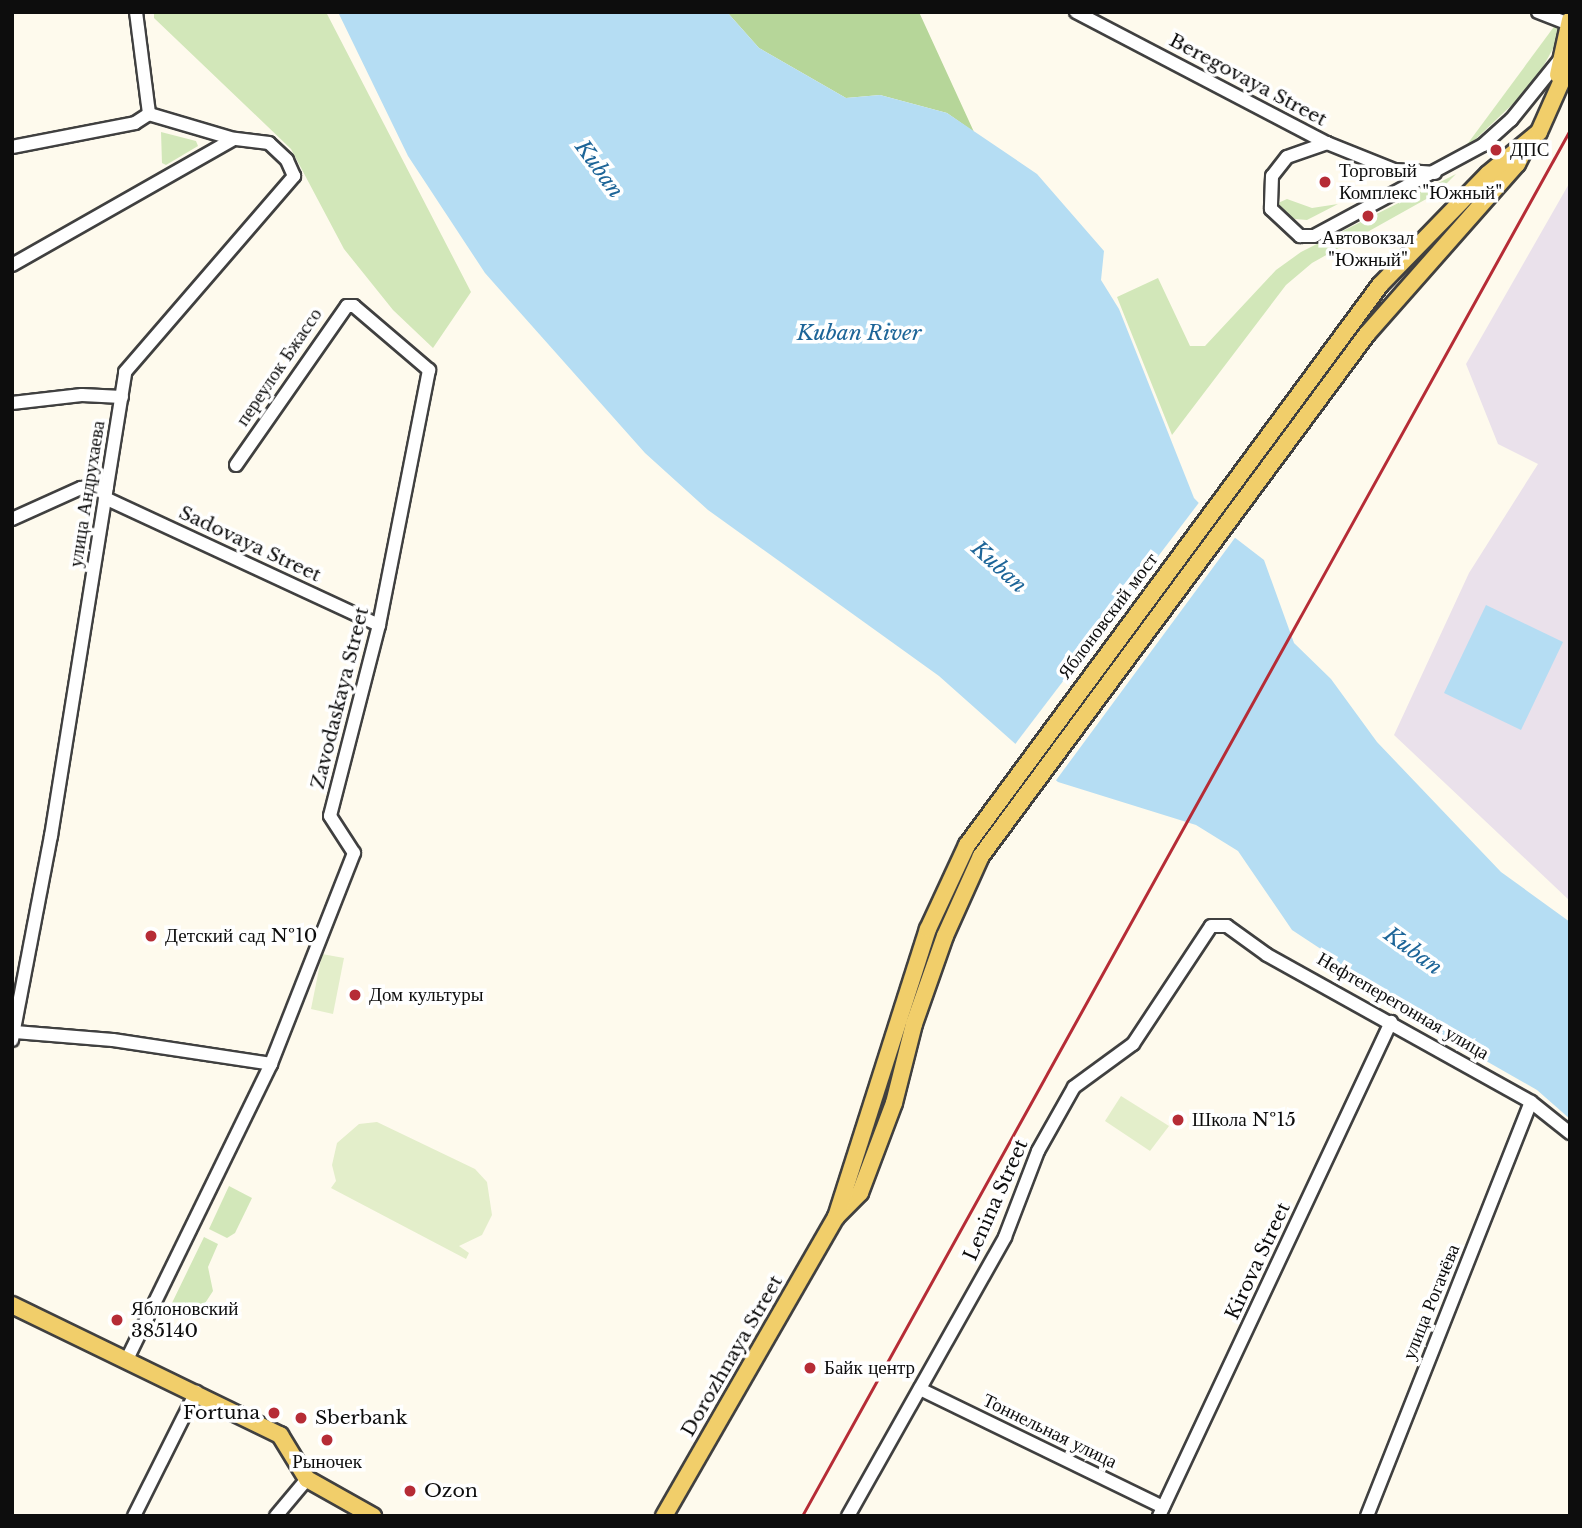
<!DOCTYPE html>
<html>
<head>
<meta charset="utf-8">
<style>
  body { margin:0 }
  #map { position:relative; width:1582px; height:1528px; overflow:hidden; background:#fefaed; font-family:"Libre Baskerville",serif }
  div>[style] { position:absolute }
  .industrial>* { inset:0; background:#eae1eb }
  .green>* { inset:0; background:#d2e7b9 }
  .forest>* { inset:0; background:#b6d699 }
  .pitch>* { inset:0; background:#e3eeca }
  .water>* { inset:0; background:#b5ddf3 }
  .pier>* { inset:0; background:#fefaed }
  .roads { filter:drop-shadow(2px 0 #404040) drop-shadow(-2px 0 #404040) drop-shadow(0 2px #404040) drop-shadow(0 -2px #404040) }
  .minor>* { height:12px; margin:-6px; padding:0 6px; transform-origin:6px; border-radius:6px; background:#fff }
  .major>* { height:16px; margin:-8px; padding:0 8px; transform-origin:8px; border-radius:8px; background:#f1ce6a }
  .rail>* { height:2.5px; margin:-1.25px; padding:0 1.25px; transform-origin:1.25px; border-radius:1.25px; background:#b62c36 }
  .dots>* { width:19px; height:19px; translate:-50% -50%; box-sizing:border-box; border:4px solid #fff; border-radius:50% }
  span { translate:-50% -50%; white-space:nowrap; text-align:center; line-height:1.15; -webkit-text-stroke:7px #fff; paint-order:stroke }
  .street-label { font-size:19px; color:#0d0d0d }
  .poi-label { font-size:19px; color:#0d0d0d }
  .left { translate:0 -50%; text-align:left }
  .right { translate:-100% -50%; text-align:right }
  .water-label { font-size:21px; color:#1d6598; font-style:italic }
  .frame { position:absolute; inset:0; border:14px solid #0d0d0d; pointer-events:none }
</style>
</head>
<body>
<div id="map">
  <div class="industrial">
    <div style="clip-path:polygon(1570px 182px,1570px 901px,1394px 735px,1469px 573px,1538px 464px,1498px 444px,1466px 364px)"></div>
  </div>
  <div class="green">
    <div style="clip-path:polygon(154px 12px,326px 12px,471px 292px,433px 348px,393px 310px,344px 249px,291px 149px,154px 18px)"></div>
    <div style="clip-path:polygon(1556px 24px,1560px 36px,1533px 85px,1460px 154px)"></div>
    <div style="clip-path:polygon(161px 132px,196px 141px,198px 146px,166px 165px,162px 163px)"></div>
    <div style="clip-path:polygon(1456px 174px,1437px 193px,1312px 263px,1286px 285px,1172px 435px,1117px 297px,1158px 278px,1190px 346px,1205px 346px,1276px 270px,1301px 252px)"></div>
    <div style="clip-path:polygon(1287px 199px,1312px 208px,1338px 204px,1307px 220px,1295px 219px,1284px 214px,1278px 203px)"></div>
    <div style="clip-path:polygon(229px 1186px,252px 1198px,235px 1233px,227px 1238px,209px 1229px)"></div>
    <div style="clip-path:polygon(204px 1237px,218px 1244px,208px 1267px,213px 1291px,196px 1317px,171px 1305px)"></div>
  </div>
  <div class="forest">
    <div style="clip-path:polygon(727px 12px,919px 12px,974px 132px,947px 113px,880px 95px,846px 98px,759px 48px)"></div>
  </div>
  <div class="pitch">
    <div style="clip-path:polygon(322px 954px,344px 958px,333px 1014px,311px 1009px)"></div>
    <div style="clip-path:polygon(1121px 1096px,1169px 1126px,1150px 1151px,1105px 1121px)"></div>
    <div style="clip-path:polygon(377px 1122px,475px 1169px,487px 1182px,492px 1215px,482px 1235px,459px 1246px,469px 1253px,466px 1259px,331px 1188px,336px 1181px,332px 1165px,337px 1143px,359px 1124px)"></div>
  </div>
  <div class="water">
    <div style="clip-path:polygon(338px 12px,727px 12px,759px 48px,846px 98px,880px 95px,947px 113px,1037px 174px,1104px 251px,1101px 280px,1119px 309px,1194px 498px,1225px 530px,1264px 560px,1294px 643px,1331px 679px,1377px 742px,1501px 872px,1570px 922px,1570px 1119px,1537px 1090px,1346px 981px,1336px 959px,1292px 930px,1238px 851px,1196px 825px,1058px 782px,939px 676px,708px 510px,645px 453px,485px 273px,408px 156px)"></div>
    <div style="clip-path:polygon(1486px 605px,1563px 642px,1521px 730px,1444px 693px)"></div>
  </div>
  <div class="pier">
    <div style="clip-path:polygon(1201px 500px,1237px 535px,1054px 783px,1013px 747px)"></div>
  </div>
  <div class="roads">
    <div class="minor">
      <div style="left:136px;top:12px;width:103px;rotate:82.7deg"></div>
      <div style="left:1076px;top:12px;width:283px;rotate:27.6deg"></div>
      <div style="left:1327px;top:143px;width:72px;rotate:21.9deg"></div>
      <div style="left:1394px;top:170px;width:41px;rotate:4.2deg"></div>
      <div style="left:1538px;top:12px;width:33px;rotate:21deg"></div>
      <div style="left:1327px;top:143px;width:42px;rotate:160.7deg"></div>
      <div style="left:1287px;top:157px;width:24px;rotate:128deg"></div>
      <div style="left:1272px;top:176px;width:33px;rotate:92deg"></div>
      <div style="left:1271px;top:209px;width:40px;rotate:43deg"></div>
      <div style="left:1300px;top:236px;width:14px"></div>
      <div style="left:1314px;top:236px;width:192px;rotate:-28.3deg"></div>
      <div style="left:1483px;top:145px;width:38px;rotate:-42deg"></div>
      <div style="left:1511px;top:120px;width:80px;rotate:-51.1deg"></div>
      <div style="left:12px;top:147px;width:125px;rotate:-11deg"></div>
      <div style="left:135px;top:123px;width:17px;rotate:-33deg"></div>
      <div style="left:12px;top:265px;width:255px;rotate:-29.6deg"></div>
      <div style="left:12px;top:403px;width:70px;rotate:-6.5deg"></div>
      <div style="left:82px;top:395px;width:40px;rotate:2.9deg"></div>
      <div style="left:236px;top:465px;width:194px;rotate:-55.1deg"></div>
      <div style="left:347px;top:306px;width:7px"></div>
      <div style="left:354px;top:306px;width:99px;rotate:40.5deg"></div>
      <div style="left:429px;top:370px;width:260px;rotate:101.1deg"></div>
      <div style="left:379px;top:625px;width:197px;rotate:104.4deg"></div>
      <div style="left:330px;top:816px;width:44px;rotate:57deg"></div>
      <div style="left:354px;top:853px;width:227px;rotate:111.5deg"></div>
      <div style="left:105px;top:498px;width:302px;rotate:24.9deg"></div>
      <div style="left:12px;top:519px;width:76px;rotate:-24.2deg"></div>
      <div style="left:81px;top:488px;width:26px;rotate:-2deg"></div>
      <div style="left:15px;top:1032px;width:98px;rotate:4.7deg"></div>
      <div style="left:113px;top:1040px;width:160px;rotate:8.6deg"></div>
      <div style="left:271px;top:1064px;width:326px;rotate:116deg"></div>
      <div style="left:12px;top:1040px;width:208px;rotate:-79.2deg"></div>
      <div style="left:51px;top:836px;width:470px;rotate:-80.9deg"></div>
      <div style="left:125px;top:372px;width:259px;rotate:-49.2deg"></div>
      <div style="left:294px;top:176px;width:17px;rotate:-114deg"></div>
      <div style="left:287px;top:160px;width:25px;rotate:-137deg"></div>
      <div style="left:269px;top:143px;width:35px;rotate:-173deg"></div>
      <div style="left:234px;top:139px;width:89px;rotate:-163.6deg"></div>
      <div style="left:920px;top:1389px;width:270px;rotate:25.9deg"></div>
      <div style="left:134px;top:1516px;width:139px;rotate:-63.4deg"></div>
      <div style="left:276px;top:1516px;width:48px;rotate:-50deg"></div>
      <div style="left:848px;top:1516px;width:320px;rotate:-60.6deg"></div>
      <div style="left:1005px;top:1237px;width:92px;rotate:-69deg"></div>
      <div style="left:1038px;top:1151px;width:73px;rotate:-60.6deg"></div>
      <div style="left:1074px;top:1087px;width:73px;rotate:-36.1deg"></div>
      <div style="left:1133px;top:1044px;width:141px;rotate:-56.5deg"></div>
      <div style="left:1211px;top:926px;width:16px"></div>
      <div style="left:1227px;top:926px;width:49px;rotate:35.9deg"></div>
      <div style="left:1267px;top:955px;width:302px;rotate:29.1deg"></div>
      <div style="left:1531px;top:1102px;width:50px;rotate:38.5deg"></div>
      <div style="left:1159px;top:1516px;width:546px;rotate:-64.84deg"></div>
      <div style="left:1367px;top:1516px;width:445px;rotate:-68.4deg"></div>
    </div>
    <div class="major">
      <div style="left:1558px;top:75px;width:56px;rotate:-77.7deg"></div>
      <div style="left:836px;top:1217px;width:34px;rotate:-45deg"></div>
      <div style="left:860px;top:1193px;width:96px;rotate:-69.3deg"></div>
      <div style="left:894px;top:1103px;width:81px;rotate:-75.8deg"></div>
      <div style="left:914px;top:1024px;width:93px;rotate:-70.6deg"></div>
      <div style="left:945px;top:936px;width:88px;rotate:-65.8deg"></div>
      <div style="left:981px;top:856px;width:649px;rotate:-53.52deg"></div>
      <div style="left:1367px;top:334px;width:227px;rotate:-48.6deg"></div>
      <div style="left:1517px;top:164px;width:20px;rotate:-63deg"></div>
      <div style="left:12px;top:1305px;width:298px;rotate:25.9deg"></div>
      <div style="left:280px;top:1435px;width:52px;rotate:58.5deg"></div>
      <div style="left:307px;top:1479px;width:76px;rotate:29.3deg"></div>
      <div style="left:664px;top:1516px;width:345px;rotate:-60.1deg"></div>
      <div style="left:836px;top:1217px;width:302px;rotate:-72.3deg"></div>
      <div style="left:928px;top:929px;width:93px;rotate:-65.1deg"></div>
      <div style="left:967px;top:845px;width:696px;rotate:-53.59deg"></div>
      <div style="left:1380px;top:285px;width:155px;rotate:-45.8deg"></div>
      <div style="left:1488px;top:174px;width:66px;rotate:-39.5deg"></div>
      <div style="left:1539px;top:132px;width:77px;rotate:-66.1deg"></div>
    </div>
  </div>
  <div class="rail">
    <div style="left:802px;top:1516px;width:1585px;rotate:-61.01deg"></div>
  </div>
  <div class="dots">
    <div style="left:1496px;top:150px;background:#b62c36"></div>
    <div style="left:1325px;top:182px;background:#b62c36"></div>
    <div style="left:1368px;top:216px;background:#b62c36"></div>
    <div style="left:151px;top:936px;background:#b62c36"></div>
    <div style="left:355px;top:995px;background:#b62c36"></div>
    <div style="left:1178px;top:1120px;background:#b62c36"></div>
    <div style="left:117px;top:1320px;background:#b62c36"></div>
    <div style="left:810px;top:1368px;background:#b62c36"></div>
    <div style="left:274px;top:1413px;background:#b62c36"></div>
    <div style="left:301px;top:1418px;background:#b62c36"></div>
    <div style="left:327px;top:1440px;background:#b62c36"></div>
    <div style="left:410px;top:1491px;background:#b62c36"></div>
  </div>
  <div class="street-label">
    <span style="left:1248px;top:80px;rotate:28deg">Beregovaya Street</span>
    <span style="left:279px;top:367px;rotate:-56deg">переулок Бжассо</span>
    <span style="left:87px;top:494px;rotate:-81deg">улица Андрухаева</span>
    <span style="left:250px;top:544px;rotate:25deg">Sadovaya Street</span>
    <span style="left:1108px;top:616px;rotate:-53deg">Яблоновский мост</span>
    <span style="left:340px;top:698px;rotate:-76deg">Zavodaskaya Street</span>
    <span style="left:1403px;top:1006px;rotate:30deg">Нефтеперегонная улица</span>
    <span style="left:996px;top:1200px;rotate:-66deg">Lenina Street</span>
    <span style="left:1258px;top:1261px;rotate:-65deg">Kirova Street</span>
    <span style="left:1431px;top:1302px;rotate:-68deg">улица Рогачёва</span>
    <span style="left:732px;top:1356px;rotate:-60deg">Dorozhnaya Street</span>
    <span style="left:1050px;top:1431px;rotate:26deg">Тоннельная улица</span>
  </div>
  <div class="poi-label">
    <span class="left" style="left:1510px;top:150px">ДПС</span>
    <span class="left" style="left:1339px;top:182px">Торговый<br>Комплекс "Южный"</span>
    <span style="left:1368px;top:249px">Автовокзал<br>"Южный"</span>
    <span class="left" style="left:165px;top:936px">Детский сад №10</span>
    <span class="left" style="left:369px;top:995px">Дом культуры</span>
    <span class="left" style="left:1192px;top:1120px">Школа №15</span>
    <span class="left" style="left:131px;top:1320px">Яблоновский<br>385140</span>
    <span class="left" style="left:824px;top:1368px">Байк центр</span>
    <span class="right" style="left:260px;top:1413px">Fortuna</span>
    <span class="left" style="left:315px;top:1418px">Sberbank</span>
    <span style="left:327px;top:1462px">Рыночек</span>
    <span class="left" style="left:424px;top:1491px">Ozon</span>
  </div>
  <div class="water-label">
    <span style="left:599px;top:169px;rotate:54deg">Kuban</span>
    <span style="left:859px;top:333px">Kuban River</span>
    <span style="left:999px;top:567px;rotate:42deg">Kuban</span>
    <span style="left:1413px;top:951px;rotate:36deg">Kuban</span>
  </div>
  <div class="frame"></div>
</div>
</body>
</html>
